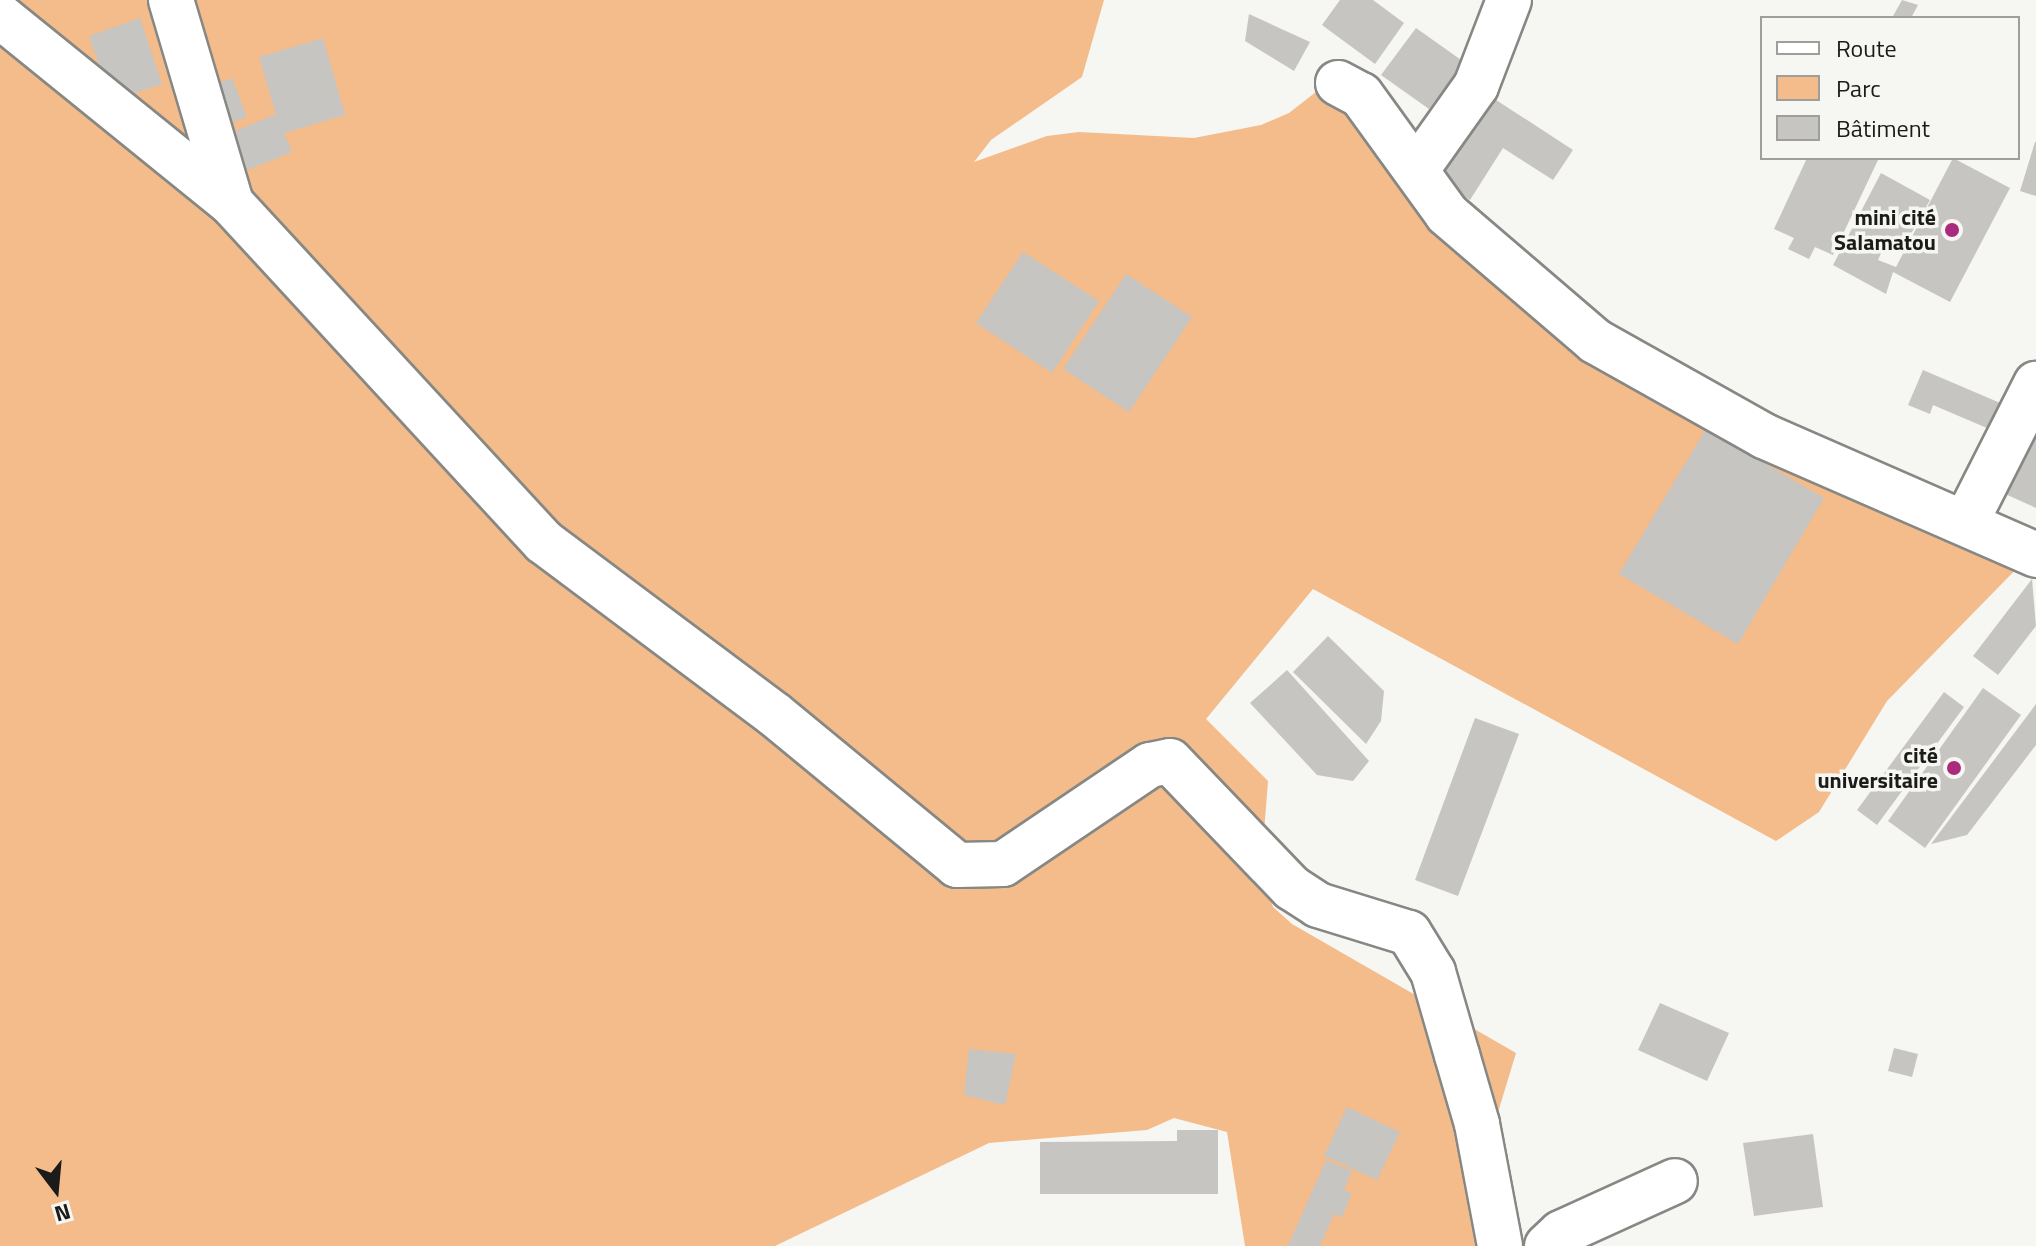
<!DOCTYPE html>
<html>
<head>
<meta charset="utf-8">
<style>
  body { margin:0 }
  #map { position:relative; width:2036px; height:1246px; overflow:hidden; background:#f6f6f2; font-family:"Titillium Web",sans-serif }
  div>[style] { position:absolute }
  .green>* { inset:0; background:#f4bb8b }
  .building>* { inset:0; background:#c6c5c1 }
  .roads { filter:drop-shadow(2px 0 #878884) drop-shadow(-2px 0 #878884) drop-shadow(0 2px #878884) drop-shadow(0 -2px #878884) }
  .minor>* { height:44px; margin:-22px; padding:0 22px; transform-origin:22px; border-radius:22px; background:#fff }
  .dots>* { width:22px; height:22px; translate:-50% -50%; box-sizing:border-box; border:4px solid #f6f6f2; border-radius:50% }
  span { translate:-50% -50%; white-space:nowrap; text-align:center; line-height:1.15; -webkit-text-stroke:7px #f6f6f2; paint-order:stroke }
  .poi-label { font-size:22px; color:#1b1b19; font-weight:700 }
  .right { translate:-100% -50%; text-align:right }
  .legend { position:absolute; left:1760px; top:16px; width:260px; height:144px; box-sizing:border-box; background:#f6f6f2; border:2px solid #9e9e9b; margin:0; padding:10px 14px; list-style:none; font-size:24px; color:#1b1b19 }
  .legend li { display:flex; align-items:center; gap:16px; height:40px }
  .legend b { width:40px; border:2px solid #9e9e9b }
  .north { position:absolute; left:16px; top:1150px; width:80px; height:80px; -webkit-text-stroke:6px #f6f6f2; paint-order:stroke; rotate:164deg; font-size:22px; font-weight:700; line-height:32px; text-align:center; color:#1b1b19 }
  .north::after { content:''; display:block; margin:auto; width:28px; height:36px; background:#1b1b19; clip-path:polygon(50% 0,100% 100%,50% 72%,0 100%) }
</style>
</head>
<body>
<div id="map">
  <div class="green">
    <div style="clip-path:polygon(0 0,1104px 0,1082px 77px,991px 140px,974px 162px,1047px 136px,1079px 132px,1194px 138px,1261px 125px,1289px 113px,1339px 74px,1595px 341px,2032px 553px,1887px 701px,1819px 812px,1776px 841px,1313px 589px,1206px 719px,1268px 781px,1261px 871px,1273px 907px,1292px 924px,1516px 1053px,1492px 1132px,1499px 1246px,1245px 1246px,1227px 1132px,1174px 1118px,1147px 1130px,989px 1143px,775px 1246px,0 1246px)"></div>
  </div>
  <div class="building">
    <div style="clip-path:polygon(1340px 0,1373px 0,1404px 23px,1375px 64px,1322px 25px)"></div>
    <div style="clip-path:polygon(1902px 0,1918px 5px,1911px 18px,1893px 16px)"></div>
    <div style="clip-path:polygon(1249px 14px,1310px 42px,1294px 71px,1245px 41px)"></div>
    <div style="clip-path:polygon(140px 18px,162px 84px,111px 101px,89px 36px)"></div>
    <div style="clip-path:polygon(1416px 28px,1464px 62px,1429px 109px,1381px 75px)"></div>
    <div style="clip-path:polygon(323px 38px,345px 115px,284px 133px,292px 152px,238px 174px,221px 137px,276px 114px,259px 57px)"></div>
    <div style="clip-path:polygon(232px 78px,247px 117px,218px 128px,203px 88px)"></div>
    <div style="clip-path:polygon(1487px 94px,1573px 150px,1553px 180px,1503px 148px,1470px 200px,1433px 176px)"></div>
    <div style="clip-path:polygon(2035px 142px,2036px 142px,2036px 196px,2020px 191px)"></div>
    <div style="clip-path:polygon(1807px 158px,1879px 158px,1833px 255px,1815px 247px,1809px 259px,1788px 249px,1794px 238px,1774px 229px)"></div>
    <div style="clip-path:polygon(1953px 158px,2010px 188px,1950px 302px,1893px 272px,1886px 294px,1833px 265px,1881px 173px,1930px 200px,1903px 248px,1887px 240px,1878px 260px,1896px 267px)"></div>
    <div style="clip-path:polygon(1023px 252px,1099px 301px,1052px 373px,976px 323px)"></div>
    <div style="clip-path:polygon(1126px 274px,1192px 317px,1129px 412px,1063px 369px)"></div>
    <div style="clip-path:polygon(1923px 370px,2012px 408px,2001px 434px,1933px 405px,1930px 414px,1908px 405px)"></div>
    <div style="clip-path:polygon(2036px 418px,2036px 508px,2003px 493px)"></div>
    <div style="clip-path:polygon(1706px 429px,1824px 498px,1738px 644px,1619px 574px)"></div>
    <div style="clip-path:polygon(2032px 579px,2036px 626px,1998px 675px,1973px 656px)"></div>
    <div style="clip-path:polygon(1328px 636px,1384px 691px,1381px 721px,1366px 744px,1293px 672px)"></div>
    <div style="clip-path:polygon(1287px 670px,1369px 761px,1353px 781px,1317px 775px,1250px 703px)"></div>
    <div style="clip-path:polygon(1983px 688px,2021px 715px,1925px 848px,1888px 821px)"></div>
    <div style="clip-path:polygon(1944px 692px,1964px 707px,1877px 825px,1857px 810px)"></div>
    <div style="clip-path:polygon(2036px 704px,2036px 745px,1967px 835px,1931px 844px)"></div>
    <div style="clip-path:polygon(1475px 718px,1519px 734px,1458px 896px,1415px 880px)"></div>
    <div style="clip-path:polygon(1660px 1003px,1729px 1033px,1707px 1081px,1638px 1050px)"></div>
    <div style="clip-path:polygon(1894px 1048px,1918px 1054px,1912px 1077px,1888px 1071px)"></div>
    <div style="clip-path:polygon(969px 1049px,1016px 1054px,1005px 1105px,964px 1095px)"></div>
    <div style="clip-path:polygon(1347px 1107px,1400px 1132px,1377px 1180px,1324px 1156px)"></div>
    <div style="clip-path:polygon(1177px 1130px,1218px 1130px,1218px 1194px,1040px 1194px,1040px 1142px,1177px 1141px)"></div>
    <div style="clip-path:polygon(1813px 1134px,1823px 1207px,1754px 1216px,1743px 1143px)"></div>
    <div style="clip-path:polygon(1326px 1160px,1352px 1171px,1344px 1190px,1352px 1193px,1342px 1217px,1334px 1214px,1320px 1246px,1288px 1246px)"></div>
  </div>
  <div class="roads">
    <div class="minor">
      <div style="left:171px;top:0;width:212px;rotate:73.5deg"></div>
      <div style="left:0;top:16px;width:297px;rotate:39deg"></div>
      <div style="left:231px;top:203px;width:461px;rotate:47.3deg"></div>
      <div style="left:544px;top:542px;width:287px;rotate:36.8deg"></div>
      <div style="left:774px;top:714px;width:237px;rotate:39.5deg"></div>
      <div style="left:957px;top:865px;width:46px;rotate:-1.2deg"></div>
      <div style="left:1003px;top:864px;width:177px;rotate:-34deg"></div>
      <div style="left:1150px;top:765px;width:20px;rotate:-11deg"></div>
      <div style="left:1170px;top:761px;width:176px;rotate:46.2deg"></div>
      <div style="left:1292px;top:888px;width:31px;rotate:33deg"></div>
      <div style="left:1318px;top:905px;width:95px;rotate:17.1deg"></div>
      <div style="left:1409px;top:933px;width:46px;rotate:58.4deg"></div>
      <div style="left:1433px;top:972px;width:86px;rotate:73.9deg"></div>
      <div style="left:1457px;top:1055px;width:72px;rotate:73.8deg"></div>
      <div style="left:1477px;top:1124px;width:124px;rotate:79.3deg"></div>
      <div style="left:1338px;top:83px;width:26px;rotate:28deg"></div>
      <div style="left:1361px;top:95px;width:147px;rotate:54.1deg"></div>
      <div style="left:1447px;top:214px;width:195px;rotate:40.6deg"></div>
      <div style="left:1595px;top:341px;width:194px;rotate:29.3deg"></div>
      <div style="left:1764px;top:436px;width:297px;rotate:23.6deg"></div>
      <div style="left:1417px;top:169px;width:102px;rotate:-54.6deg"></div>
      <div style="left:1476px;top:86px;width:92px;rotate:-69deg"></div>
      <div style="left:1966px;top:522px;width:155px;rotate:-63.1deg"></div>
      <div style="left:1547px;top:1246px;width:19px;rotate:-43deg"></div>
      <div style="left:1561px;top:1233px;width:125px;rotate:-24.5deg"></div>
    </div>
  </div>
  <div class="dots">
    <div style="left:1952px;top:230px;background:#aa2b7b"></div>
    <div style="left:1954px;top:768px;background:#aa2b7b"></div>
  </div>
  <div class="poi-label">
    <span class="right" style="left:1936px;top:230px">mini cité<br>Salamatou</span>
    <span class="right" style="left:1938px;top:768px">cité<br>universitaire</span>
  </div>
  <ul class="legend">
  <li><b style="height:10px;background:#fff"></b>Route</li>
  <li><b style="height:22px;background:#f4bb8b"></b>Parc</li>
  <li><b style="height:22px;background:#c6c5c1"></b>Bâtiment</li>
  </ul>
  <div class="north">N</div>
</div>
</body>
</html>
